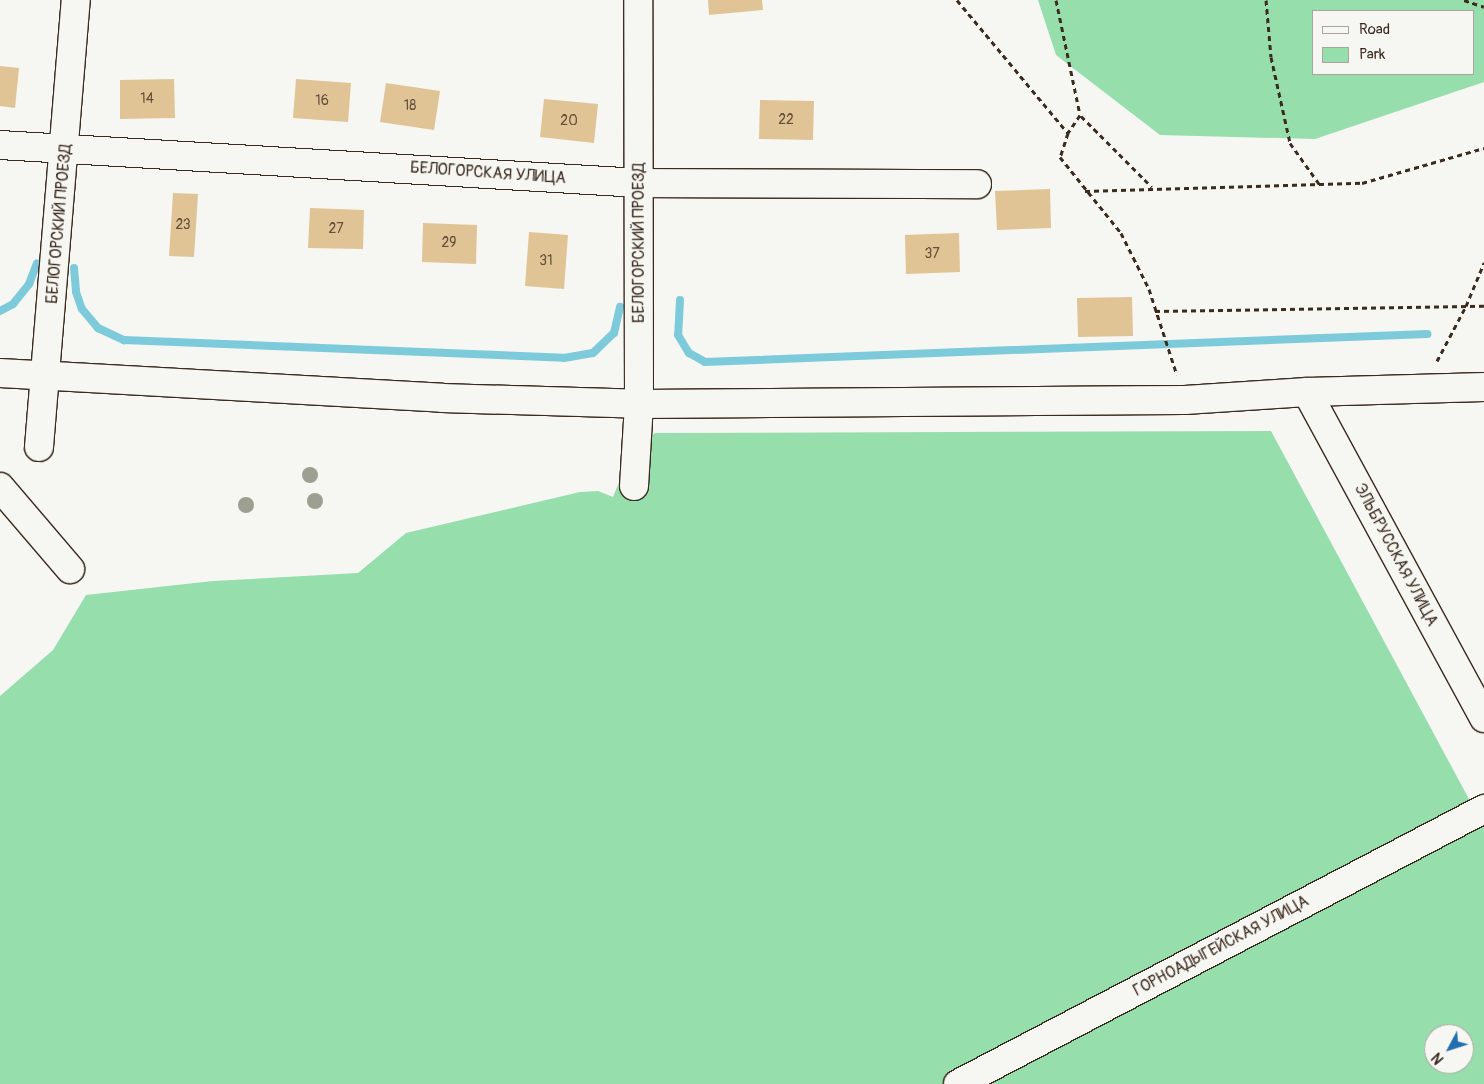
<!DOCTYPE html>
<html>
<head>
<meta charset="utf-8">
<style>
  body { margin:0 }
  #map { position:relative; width:1484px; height:1084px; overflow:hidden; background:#f6f6f2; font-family:Pangolin,sans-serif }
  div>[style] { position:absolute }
  .green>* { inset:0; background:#97dead }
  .stream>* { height:8px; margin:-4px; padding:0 4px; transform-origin:4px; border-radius:4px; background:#7dcbda }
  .building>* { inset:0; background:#e1c495 }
  .path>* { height:3px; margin-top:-1.5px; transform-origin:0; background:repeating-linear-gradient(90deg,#3b2a1e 0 5px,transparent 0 9px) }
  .roads { filter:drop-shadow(1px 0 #3b2a1e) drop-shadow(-1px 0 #3b2a1e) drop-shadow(0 1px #3b2a1e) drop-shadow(0 -1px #3b2a1e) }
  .street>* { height:28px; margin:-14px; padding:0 14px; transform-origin:14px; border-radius:14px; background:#f6f6f2 }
  .trees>* { width:16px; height:16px; margin:-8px; border-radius:50%; background:#9c9f91 }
  span { translate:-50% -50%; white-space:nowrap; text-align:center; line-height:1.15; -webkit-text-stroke:5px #f6f6f2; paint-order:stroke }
  .number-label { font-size:14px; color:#64503c }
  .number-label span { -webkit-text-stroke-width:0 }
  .street-label { font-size:16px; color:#3b2a1e }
  .legend { position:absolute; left:1312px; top:10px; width:162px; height:65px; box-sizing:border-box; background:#f6f6f2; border:1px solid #aba49d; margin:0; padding:6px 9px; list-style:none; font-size:15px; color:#3b2a1e }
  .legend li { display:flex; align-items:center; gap:10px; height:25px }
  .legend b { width:25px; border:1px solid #aba49d }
  .north { position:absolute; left:1424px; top:1024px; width:50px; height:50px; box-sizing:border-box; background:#f6f6f2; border:1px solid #aba49d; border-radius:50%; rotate:230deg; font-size:14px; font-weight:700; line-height:20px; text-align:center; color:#3b2a1e }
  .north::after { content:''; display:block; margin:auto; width:18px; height:22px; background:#1f6fb2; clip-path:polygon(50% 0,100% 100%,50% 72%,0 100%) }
</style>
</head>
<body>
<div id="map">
  <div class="green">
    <div style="clip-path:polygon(evenodd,1038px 0,1484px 0,1484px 82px,1315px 139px,1160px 135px,1056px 55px,1038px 0,1473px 11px,1473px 74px,1313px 74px,1313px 11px,1473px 11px)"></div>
    <div style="clip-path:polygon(evenodd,1271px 431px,1484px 827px,1484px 1084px,0 1084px,0 696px,53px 650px,86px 595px,213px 581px,358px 573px,406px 533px,580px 492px,598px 491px,613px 497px,630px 455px,655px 433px,1271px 431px,1434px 1034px,1464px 1034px,1464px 1064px,1434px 1064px,1434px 1034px)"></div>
  </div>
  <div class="stream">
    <div style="left:74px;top:268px;width:24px;rotate:85deg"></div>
    <div style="left:76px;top:292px;width:18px;rotate:71deg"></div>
    <div style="left:82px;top:309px;width:25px;rotate:50deg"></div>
    <div style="left:98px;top:328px;width:29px;rotate:25deg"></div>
    <div style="left:124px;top:340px;width:440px;rotate:2.3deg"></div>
    <div style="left:564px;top:358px;width:29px;rotate:-10deg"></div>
    <div style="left:593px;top:353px;width:29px;rotate:-44deg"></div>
    <div style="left:614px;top:333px;width:27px;rotate:-77deg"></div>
    <div style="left:680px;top:300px;width:35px;rotate:93deg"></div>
    <div style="left:678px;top:335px;width:21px;rotate:59deg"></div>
    <div style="left:689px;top:353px;width:18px;rotate:29deg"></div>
    <div style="left:705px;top:362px;width:723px;rotate:-2.22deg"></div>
    <div style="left:0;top:311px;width:15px;rotate:-28deg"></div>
    <div style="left:13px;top:304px;width:26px;rotate:-51deg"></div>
    <div style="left:29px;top:284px;width:22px;rotate:-69deg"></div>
  </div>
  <div class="building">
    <div style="clip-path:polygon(708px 0,762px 0,763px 10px,709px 15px)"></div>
    <div style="clip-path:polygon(0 66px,19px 68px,15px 108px,0 106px)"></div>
    <div style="clip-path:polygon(174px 79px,175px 118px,120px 119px,120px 80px)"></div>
    <div style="clip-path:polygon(296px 79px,351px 83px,348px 122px,293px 118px)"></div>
    <div style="clip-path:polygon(386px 83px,440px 91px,434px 130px,380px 122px)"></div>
    <div style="clip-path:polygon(544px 99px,598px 104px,594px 143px,540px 137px)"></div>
    <div style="clip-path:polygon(760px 100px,814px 101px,813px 140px,759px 139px)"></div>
    <div style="clip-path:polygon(1050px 189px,1051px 228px,997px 230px,995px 191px)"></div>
    <div style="clip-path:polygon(173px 193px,198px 194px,194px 257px,169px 256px)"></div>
    <div style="clip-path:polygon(310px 208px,364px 210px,363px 249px,308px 248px)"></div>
    <div style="clip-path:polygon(423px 223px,477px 225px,476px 264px,422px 262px)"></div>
    <div style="clip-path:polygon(529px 232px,568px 235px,564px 289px,525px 286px)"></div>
    <div style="clip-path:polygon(959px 233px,960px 272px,906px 274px,905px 235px)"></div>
    <div style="clip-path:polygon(1132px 297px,1133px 336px,1078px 337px,1077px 298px)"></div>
  </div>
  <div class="path">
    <div style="left:957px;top:0;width:173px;rotate:50.2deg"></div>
    <div style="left:1056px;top:0;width:117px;rotate:78.2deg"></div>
    <div style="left:1080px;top:115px;width:22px;rotate:124deg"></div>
    <div style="left:1068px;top:133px;width:25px;rotate:108deg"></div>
    <div style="left:1060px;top:157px;width:97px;rotate:51.2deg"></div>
    <div style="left:1121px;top:233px;width:63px;rotate:63.4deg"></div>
    <div style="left:1149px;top:289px;width:90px;rotate:72deg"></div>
    <div style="left:1266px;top:0;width:57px;rotate:85deg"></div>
    <div style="left:1271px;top:57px;width:88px;rotate:77.5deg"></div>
    <div style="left:1290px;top:143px;width:52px;rotate:54.5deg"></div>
    <div style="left:1464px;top:0;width:21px;rotate:19deg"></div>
    <div style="left:1081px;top:116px;width:100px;rotate:45deg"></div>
    <div style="left:1085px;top:191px;width:277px;rotate:-1.7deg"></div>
    <div style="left:1362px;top:183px;width:127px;rotate:-16deg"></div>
    <div style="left:1155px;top:311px;width:329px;rotate:-0.9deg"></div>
    <div style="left:1437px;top:361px;width:62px;rotate:-62.2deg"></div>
    <div style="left:1466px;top:306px;width:47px;rotate:-67.3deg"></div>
  </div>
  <div class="roads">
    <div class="street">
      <div style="left:0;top:145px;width:641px;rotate:3.4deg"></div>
      <div style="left:640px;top:183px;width:337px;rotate:0.2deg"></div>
      <div style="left:0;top:373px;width:443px;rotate:3.2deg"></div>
      <div style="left:442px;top:398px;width:197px;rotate:1.7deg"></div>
      <div style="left:639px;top:404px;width:546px;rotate:-0.42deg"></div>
      <div style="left:1185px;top:400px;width:122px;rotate:-3.8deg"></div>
      <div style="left:1307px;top:392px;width:177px;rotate:-1.6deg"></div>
      <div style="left:1307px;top:392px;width:371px;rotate:61.5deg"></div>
      <div style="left:39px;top:447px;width:449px;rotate:-85.3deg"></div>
      <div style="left:634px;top:486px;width:82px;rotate:-86.5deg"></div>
      <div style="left:639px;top:404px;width:404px;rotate:-90.1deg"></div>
      <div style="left:0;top:487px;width:108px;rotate:49.5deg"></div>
      <div style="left:958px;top:1084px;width:594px;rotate:-27.6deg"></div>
    </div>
  </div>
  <div class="trees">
    <div style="left:310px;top:475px"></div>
    <div style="left:315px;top:501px"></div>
    <div style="left:246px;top:505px"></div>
  </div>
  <div class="number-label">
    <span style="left:147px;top:99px">14</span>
    <span style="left:322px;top:101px">16</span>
    <span style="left:410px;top:106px">18</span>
    <span style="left:786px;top:120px">22</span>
    <span style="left:569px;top:121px">20</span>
    <span style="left:183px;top:225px">23</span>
    <span style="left:336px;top:229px">27</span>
    <span style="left:449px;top:243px">29</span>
    <span style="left:932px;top:254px">37</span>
    <span style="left:546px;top:261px">31</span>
  </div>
  <div class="street-label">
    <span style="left:488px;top:173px;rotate:4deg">БЕЛОГОРСКАЯ УЛИЦА</span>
    <span style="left:59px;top:224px;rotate:-85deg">БЕЛОГОРСКИЙ ПРОЕЗД</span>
    <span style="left:639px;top:243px;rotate:-90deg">БЕЛОГОРСКИЙ ПРОЕЗД</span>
    <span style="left:1396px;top:555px;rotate:62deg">ЭЛЬБРУССКАЯ УЛИЦА</span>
    <span style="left:1221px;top:946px;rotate:-28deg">ГОРНОАДЫГЕЙСКАЯ УЛИЦА</span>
  </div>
  <ul class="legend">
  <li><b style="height:6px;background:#f6f6f2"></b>Road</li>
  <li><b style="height:14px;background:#97dead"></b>Park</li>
  </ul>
  <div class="north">N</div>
</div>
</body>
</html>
